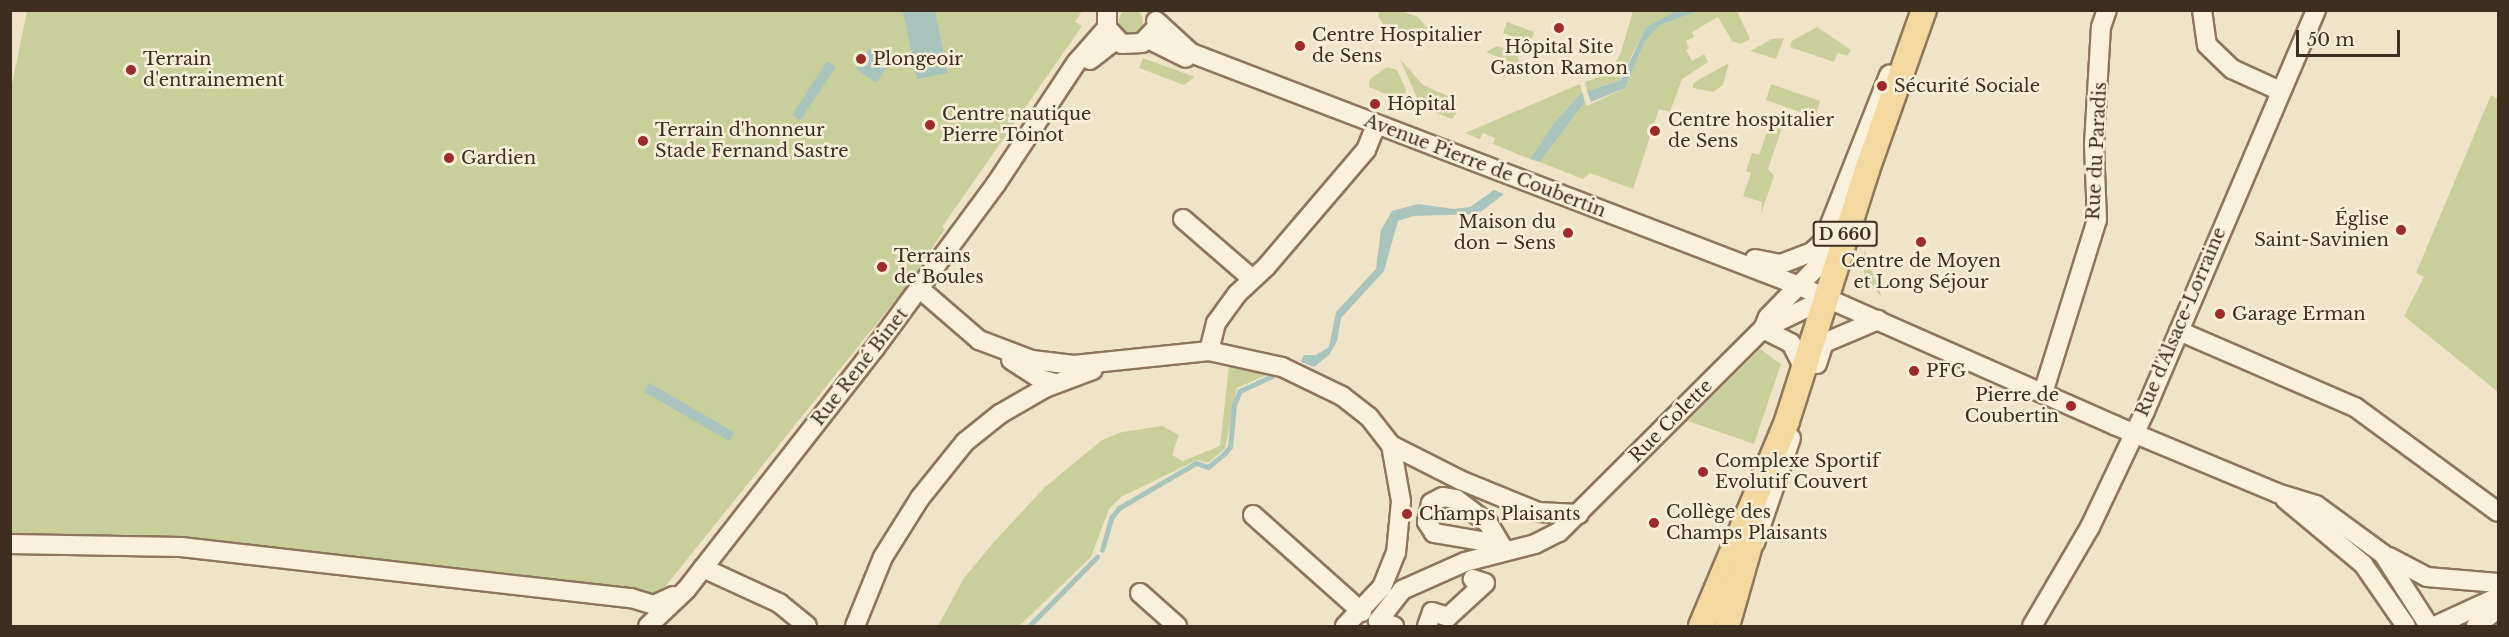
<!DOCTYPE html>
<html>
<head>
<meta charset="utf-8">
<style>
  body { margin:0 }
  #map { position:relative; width:2509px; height:637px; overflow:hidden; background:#f0e4c8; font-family:"Libre Baskerville",serif }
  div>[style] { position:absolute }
  .green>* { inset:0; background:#c9cf9b }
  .round { border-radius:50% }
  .water>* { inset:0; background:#a9c4bc }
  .stream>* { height:4.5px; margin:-2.25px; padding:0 2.25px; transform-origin:2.25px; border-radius:2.25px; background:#a9c4bc }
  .roads { filter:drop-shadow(2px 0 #8d765c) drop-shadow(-2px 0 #8d765c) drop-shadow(0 2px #8d765c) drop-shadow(0 -2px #8d765c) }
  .minor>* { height:18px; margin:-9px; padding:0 9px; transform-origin:9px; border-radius:9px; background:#faf1dc }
  .major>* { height:24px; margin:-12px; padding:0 12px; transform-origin:12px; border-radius:12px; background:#f3d9a0 }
  .dots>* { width:16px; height:16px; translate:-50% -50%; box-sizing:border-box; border:3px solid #f7eed8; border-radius:50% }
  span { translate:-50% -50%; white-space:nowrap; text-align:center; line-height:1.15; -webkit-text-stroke:5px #f7eed8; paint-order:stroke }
  .shield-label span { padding:2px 4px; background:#f7eed8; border:2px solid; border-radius:4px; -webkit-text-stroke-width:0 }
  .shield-label { font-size:16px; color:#3d2e20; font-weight:700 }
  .poi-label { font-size:18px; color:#3d2e20 }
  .left { translate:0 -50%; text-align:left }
  .right { translate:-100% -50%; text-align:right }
  .street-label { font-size:18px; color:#3d2e20 }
  .frame { position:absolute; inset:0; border:12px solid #3d2e20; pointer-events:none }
  .scale { position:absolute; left:2296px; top:30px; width:104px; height:27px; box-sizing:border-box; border:3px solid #3d2e20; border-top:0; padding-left:8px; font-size:18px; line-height:21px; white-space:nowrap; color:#3d2e20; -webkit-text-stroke:4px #f7eed8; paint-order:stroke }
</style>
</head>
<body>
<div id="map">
  <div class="green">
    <div class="round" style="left:1119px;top:9px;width:24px;height:24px"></div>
    <div style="clip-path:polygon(1380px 10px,1401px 11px,1418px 17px,1428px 29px,1403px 41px,1393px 40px,1378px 16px)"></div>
    <div style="clip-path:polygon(27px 11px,1082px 11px,1075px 22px,1082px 26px,942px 227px,945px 229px,906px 287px,660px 593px,11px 539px,10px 94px)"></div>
    <div style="clip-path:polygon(1633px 11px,1678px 11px,1646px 27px,1619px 81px,1587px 91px,1585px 82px,1610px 73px,1621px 52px)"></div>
    <div style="clip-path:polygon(1699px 11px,1737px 11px,1750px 39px,1741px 44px,1732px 41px,1718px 17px,1692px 32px,1694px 37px,1686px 41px,1689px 48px,1686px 50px,1692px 61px,1704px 54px,1708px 62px,1682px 79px,1670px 112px,1659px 109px,1633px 189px,1590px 173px,1583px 179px,1540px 162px,1585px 102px,1587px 106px,1625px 88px,1645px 41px,1660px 25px)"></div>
    <div style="clip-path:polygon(1507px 22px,1534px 32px,1530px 43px,1503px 33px)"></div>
    <div style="clip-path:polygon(1817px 27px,1851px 50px,1847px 56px,1838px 53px,1834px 62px,1790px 47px,1792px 41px)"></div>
    <div style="clip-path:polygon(1784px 38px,1776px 59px,1750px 51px,1772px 39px)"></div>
    <div style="clip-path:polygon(1497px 46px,1517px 54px,1524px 74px,1509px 69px,1502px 81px,1509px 61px,1486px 52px)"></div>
    <div style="clip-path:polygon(1143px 58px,1195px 77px,1184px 85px,1139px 68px)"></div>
    <div style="clip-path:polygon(1400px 59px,1423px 85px,1455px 99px,1458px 111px,1452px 119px,1421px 107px)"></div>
    <div style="clip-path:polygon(1729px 63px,1723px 85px,1713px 92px,1693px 88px,1693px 83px)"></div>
    <div style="clip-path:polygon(1387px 67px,1397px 70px,1406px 90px,1404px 97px,1396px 98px,1369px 87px,1370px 79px)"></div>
    <div style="clip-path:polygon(1580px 84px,1582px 92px,1554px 123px,1530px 159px,1493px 144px,1495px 138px,1483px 133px,1480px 139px,1465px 133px)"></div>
    <div style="clip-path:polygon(1771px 84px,1820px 101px,1816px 114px,1825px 121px,1766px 100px)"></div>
    <div style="clip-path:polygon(2491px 95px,2498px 99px,2498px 392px,2404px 316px,2424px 277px,2416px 273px)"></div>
    <div style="clip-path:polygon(1773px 115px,1785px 119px,1768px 169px,1774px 176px,1761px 214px,1762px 202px,1743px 196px,1751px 173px,1746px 171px,1752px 153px,1759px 155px)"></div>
    <div style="clip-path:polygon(1864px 250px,1882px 298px,1864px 275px)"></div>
    <div style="clip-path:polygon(1760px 349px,1781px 364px,1754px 444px,1688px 421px)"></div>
    <div style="clip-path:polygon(1229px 366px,1271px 373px,1237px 388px,1225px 449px,1208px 463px,1197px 460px,1121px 497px,1109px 509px,1091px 557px,1019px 626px,938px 626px,964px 578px,993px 543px,1044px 488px,1102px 440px,1122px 432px,1162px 426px,1179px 435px,1172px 455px,1183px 461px,1220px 446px)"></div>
  </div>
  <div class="water">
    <div style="clip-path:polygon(1678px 10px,1699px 11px,1660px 25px,1645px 41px,1625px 88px,1591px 102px,1587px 91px,1619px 81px,1623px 76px,1646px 27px)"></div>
    <div style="clip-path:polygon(935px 11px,948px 73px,917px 79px,903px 12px)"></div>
    <div style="clip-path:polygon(870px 48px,891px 62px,876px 83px,856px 69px)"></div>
    <div style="clip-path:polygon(827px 61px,836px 67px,800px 121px,792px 115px)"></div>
    <div style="clip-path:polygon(1582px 92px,1585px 102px,1540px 162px,1530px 159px,1554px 123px)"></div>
    <div style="clip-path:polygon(1494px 190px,1504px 194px,1478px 214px,1413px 216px,1398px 221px,1384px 271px,1341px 318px,1337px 341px,1329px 355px,1314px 367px,1301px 362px,1304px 355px,1316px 355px,1329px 347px,1336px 312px,1376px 269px,1381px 230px,1392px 211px,1418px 204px,1454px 209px,1470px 207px)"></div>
    <div style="clip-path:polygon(649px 383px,734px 432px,729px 441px,644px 392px)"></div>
  </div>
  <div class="stream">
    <div style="left:1102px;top:550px;width:33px;rotate:-74deg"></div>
    <div style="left:1111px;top:518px;width:13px;rotate:-51deg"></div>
    <div style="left:1119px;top:508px;width:89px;rotate:-30.3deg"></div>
    <div style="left:1196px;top:463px;width:13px;rotate:18deg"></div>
    <div style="left:1208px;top:467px;width:22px;rotate:-39deg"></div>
    <div style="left:1225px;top:453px;width:8px;rotate:-50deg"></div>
    <div style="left:1230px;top:447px;width:42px;rotate:-84.6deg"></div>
    <div style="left:1234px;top:405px;width:15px;rotate:-67deg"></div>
    <div style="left:1240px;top:391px;width:35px;rotate:-25deg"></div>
    <div style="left:1029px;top:626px;width:97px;rotate:-45.4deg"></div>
  </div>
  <div class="roads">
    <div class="minor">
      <div style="left:1107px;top:10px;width:18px;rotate:90deg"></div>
      <div style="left:1107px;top:28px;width:22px;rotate:47deg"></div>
      <div style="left:1122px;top:44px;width:20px;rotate:-3deg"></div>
      <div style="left:1142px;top:43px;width:18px;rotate:-47deg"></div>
      <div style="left:2202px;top:10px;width:35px;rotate:82deg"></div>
      <div style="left:2207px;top:45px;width:35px;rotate:44deg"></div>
      <div style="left:2232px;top:69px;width:51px;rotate:24.5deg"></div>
      <div style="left:1156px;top:21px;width:47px;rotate:42.4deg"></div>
      <div style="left:1191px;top:53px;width:649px;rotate:20.95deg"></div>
      <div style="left:1797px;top:285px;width:347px;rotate:23.8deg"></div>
      <div style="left:2114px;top:425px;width:177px;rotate:22.6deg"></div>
      <div style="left:2277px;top:493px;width:41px;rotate:17.1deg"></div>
      <div style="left:2316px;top:505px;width:83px;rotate:36.2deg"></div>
      <div style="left:2383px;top:554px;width:85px;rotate:57.4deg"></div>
      <div style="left:1148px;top:39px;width:42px;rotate:26.6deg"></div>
      <div style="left:1090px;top:60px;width:33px;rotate:-38deg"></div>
      <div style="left:1183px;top:219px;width:90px;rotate:40.9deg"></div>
      <div style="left:1755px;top:259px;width:26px;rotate:11deg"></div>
      <div style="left:1781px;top:264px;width:33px;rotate:-21deg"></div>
      <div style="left:1812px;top:252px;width:15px;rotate:-42deg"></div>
      <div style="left:1823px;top:242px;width:180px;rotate:-68.4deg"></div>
      <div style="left:920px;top:289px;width:78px;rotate:40.8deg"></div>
      <div style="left:979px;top:340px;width:57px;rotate:20.7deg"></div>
      <div style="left:1032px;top:360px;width:42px;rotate:6.8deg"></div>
      <div style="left:1074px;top:365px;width:136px;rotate:-5.9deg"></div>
      <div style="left:1209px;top:351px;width:75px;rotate:12.4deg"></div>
      <div style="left:1282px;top:367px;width:67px;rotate:25.8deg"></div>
      <div style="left:1342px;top:396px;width:34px;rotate:38deg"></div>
      <div style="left:1369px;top:417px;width:36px;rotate:52deg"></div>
      <div style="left:1391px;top:445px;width:77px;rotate:26.9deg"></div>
      <div style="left:1460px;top:480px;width:84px;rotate:22.3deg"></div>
      <div style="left:1538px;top:512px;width:41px;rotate:2.8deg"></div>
      <div style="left:1763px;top:329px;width:13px;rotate:-67deg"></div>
      <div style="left:1768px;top:317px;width:70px;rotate:-45.6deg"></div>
      <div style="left:1817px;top:267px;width:29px;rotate:-63deg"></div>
      <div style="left:1763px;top:329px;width:31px;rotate:27deg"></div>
      <div style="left:1791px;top:343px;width:28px;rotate:63deg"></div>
      <div style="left:2179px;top:331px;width:192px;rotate:23.4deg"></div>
      <div style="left:2355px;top:407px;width:177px;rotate:36.3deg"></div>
      <div style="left:1209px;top:351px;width:29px;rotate:-76deg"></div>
      <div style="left:1216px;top:323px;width:36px;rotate:-54deg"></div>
      <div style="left:1237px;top:294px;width:40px;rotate:-43deg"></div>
      <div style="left:1266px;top:267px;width:154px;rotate:-49.5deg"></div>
      <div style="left:1366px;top:150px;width:27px;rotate:-68deg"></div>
      <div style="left:1011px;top:360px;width:35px;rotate:33deg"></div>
      <div style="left:1040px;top:379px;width:16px;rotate:15deg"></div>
      <div style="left:1817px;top:364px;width:22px;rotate:-72deg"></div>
      <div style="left:1824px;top:343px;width:59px;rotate:-23.1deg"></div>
      <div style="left:2043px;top:393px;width:181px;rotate:-72.7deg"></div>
      <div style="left:2097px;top:220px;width:76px;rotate:-92.3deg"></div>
      <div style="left:2094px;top:144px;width:117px;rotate:-86.6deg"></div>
      <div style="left:2101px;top:27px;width:18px;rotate:-71deg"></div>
      <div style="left:2285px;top:499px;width:102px;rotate:39.8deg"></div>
      <div style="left:2363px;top:564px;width:75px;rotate:55.3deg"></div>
      <div style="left:1253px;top:515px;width:146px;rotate:41.7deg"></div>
      <div style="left:1755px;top:543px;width:111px;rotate:-71.1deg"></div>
      <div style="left:10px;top:544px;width:171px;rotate:1deg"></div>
      <div style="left:181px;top:547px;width:453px;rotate:6.5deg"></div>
      <div style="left:631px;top:598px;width:24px;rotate:17deg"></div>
      <div style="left:654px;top:605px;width:21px;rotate:-25deg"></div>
      <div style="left:1495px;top:553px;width:18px;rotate:-139deg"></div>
      <div style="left:1481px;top:541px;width:48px;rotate:-170.3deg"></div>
      <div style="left:1434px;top:533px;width:13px;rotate:-122deg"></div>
      <div style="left:1427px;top:522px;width:19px;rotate:-78deg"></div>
      <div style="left:1431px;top:503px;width:13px;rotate:-27deg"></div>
      <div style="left:1443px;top:497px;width:13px;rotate:9deg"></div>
      <div style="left:1456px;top:499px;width:40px;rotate:37deg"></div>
      <div style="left:1488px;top:523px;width:31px;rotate:59deg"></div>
      <div style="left:2389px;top:557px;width:43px;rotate:27.8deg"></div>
      <div style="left:2427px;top:577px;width:71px;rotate:4.8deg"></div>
      <div style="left:703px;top:568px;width:84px;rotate:24.7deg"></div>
      <div style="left:779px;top:603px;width:36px;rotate:39deg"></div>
      <div style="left:1140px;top:593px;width:50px;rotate:41.7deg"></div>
      <div style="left:648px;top:626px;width:52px;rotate:-43.5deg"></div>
      <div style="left:686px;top:590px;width:307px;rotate:-52deg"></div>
      <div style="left:875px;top:348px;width:204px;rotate:-53.6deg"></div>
      <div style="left:996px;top:184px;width:145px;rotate:-56.5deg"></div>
      <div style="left:1076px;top:63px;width:47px;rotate:-48.5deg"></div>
      <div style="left:855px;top:626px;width:74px;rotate:-67.9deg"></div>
      <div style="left:883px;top:557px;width:70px;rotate:-57.9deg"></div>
      <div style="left:920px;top:498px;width:72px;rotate:-51.2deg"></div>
      <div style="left:965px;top:442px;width:45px;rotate:-38.7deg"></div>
      <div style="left:1000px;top:414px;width:52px;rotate:-30deg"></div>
      <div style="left:1045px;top:388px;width:51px;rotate:-20.6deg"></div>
      <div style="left:1345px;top:626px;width:54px;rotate:-46.5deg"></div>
      <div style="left:1382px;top:587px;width:37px;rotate:-68deg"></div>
      <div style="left:1396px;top:553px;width:52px;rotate:-84.5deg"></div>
      <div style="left:1401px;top:501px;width:57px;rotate:-100.1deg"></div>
      <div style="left:1394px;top:626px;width:17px;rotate:-163deg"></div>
      <div style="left:1378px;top:621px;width:39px;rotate:-52deg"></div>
      <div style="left:1402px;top:590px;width:69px;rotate:-24deg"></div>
      <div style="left:1465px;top:562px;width:72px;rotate:-14.4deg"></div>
      <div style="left:1535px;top:544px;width:27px;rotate:-27deg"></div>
      <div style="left:1559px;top:532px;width:288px;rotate:-44.9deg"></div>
      <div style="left:1763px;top:329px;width:69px;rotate:-25.8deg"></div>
      <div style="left:1427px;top:626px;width:15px;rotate:-70deg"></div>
      <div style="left:1432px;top:612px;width:17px;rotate:17deg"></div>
      <div style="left:1448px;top:617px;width:50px;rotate:-42.6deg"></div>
      <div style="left:1485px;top:583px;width:13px;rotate:-162deg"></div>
      <div style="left:2032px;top:626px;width:115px;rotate:-59.6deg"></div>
      <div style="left:2090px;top:527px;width:128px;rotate:-64.6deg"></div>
      <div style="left:2145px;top:411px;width:436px;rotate:-66.9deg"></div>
      <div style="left:2435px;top:626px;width:69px;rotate:-24.7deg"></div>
      <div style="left:2476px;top:626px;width:28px;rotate:-38deg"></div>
    </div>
    <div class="major">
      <div style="left:1701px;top:626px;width:222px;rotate:-67.2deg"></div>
      <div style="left:1787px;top:421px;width:263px;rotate:-72.3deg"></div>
      <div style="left:1867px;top:170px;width:170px;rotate:-70.4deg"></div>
      <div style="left:1727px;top:626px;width:102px;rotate:-74.1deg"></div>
    </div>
  </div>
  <div class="dots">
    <div style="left:1559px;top:28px;background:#9e2a2b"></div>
    <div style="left:1300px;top:46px;background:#9e2a2b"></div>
    <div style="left:861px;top:59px;background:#9e2a2b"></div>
    <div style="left:131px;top:70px;background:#9e2a2b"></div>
    <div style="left:1882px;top:86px;background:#9e2a2b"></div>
    <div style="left:1375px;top:104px;background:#9e2a2b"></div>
    <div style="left:930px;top:125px;background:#9e2a2b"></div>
    <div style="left:1655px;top:131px;background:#9e2a2b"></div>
    <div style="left:643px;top:141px;background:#9e2a2b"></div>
    <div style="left:449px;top:158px;background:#9e2a2b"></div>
    <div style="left:2401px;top:230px;background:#9e2a2b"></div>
    <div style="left:1568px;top:233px;background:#9e2a2b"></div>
    <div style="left:1921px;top:242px;background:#9e2a2b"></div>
    <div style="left:882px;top:267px;background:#9e2a2b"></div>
    <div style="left:2220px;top:314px;background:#9e2a2b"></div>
    <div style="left:1914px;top:371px;background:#9e2a2b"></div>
    <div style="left:2071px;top:406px;background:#9e2a2b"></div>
    <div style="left:1703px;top:472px;background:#9e2a2b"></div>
    <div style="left:1407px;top:514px;background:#9e2a2b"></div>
    <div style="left:1654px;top:523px;background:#9e2a2b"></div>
  </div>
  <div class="shield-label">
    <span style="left:1845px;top:234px">D 660</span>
  </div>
  <div class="poi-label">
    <span class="left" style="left:1312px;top:46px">Centre Hospitalier<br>de Sens</span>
    <span style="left:1559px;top:58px">Hôpital Site<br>Gaston Ramon</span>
    <span class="left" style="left:873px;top:59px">Plongeoir</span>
    <span class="left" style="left:143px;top:70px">Terrain<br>d'entrainement</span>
    <span class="left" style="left:1894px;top:86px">Sécurité Sociale</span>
    <span class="left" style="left:1387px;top:104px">Hôpital</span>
    <span class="left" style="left:942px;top:125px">Centre nautique<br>Pierre Toinot</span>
    <span class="left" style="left:1668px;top:131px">Centre hospitalier<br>de Sens</span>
    <span class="left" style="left:655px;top:141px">Terrain d'honneur<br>Stade Fernand Sastre</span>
    <span class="left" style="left:461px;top:158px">Gardien</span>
    <span class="right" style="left:2389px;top:230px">Église<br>Saint-Savinien</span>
    <span class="right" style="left:1556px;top:233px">Maison du<br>don – Sens</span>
    <span class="left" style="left:894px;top:267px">Terrains<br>de Boules</span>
    <span style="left:1921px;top:272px">Centre de Moyen<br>et Long Séjour</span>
    <span class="left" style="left:2232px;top:314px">Garage Erman</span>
    <span class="left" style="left:1926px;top:371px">PFG</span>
    <span class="right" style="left:2059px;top:406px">Pierre de<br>Coubertin</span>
    <span class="left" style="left:1715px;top:472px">Complexe Sportif<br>Evolutif Couvert</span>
    <span class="left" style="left:1666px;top:523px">Collège des<br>Champs Plaisants</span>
    <span class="left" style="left:1419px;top:514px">Champs Plaisants</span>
  </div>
  <div class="street-label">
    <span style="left:2097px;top:151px;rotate:-87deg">Rue du Paradis</span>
    <span style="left:1485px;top:166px;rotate:21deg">Avenue Pierre de Coubertin</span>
    <span style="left:2181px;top:322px;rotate:-67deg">Rue d'Alsace-Lorraine</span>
    <span style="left:860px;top:367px;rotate:-52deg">Rue René Binet</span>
    <span style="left:1671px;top:421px;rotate:-45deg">Rue Colette</span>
  </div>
  <div class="frame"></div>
  <div class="scale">50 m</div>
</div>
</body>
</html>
